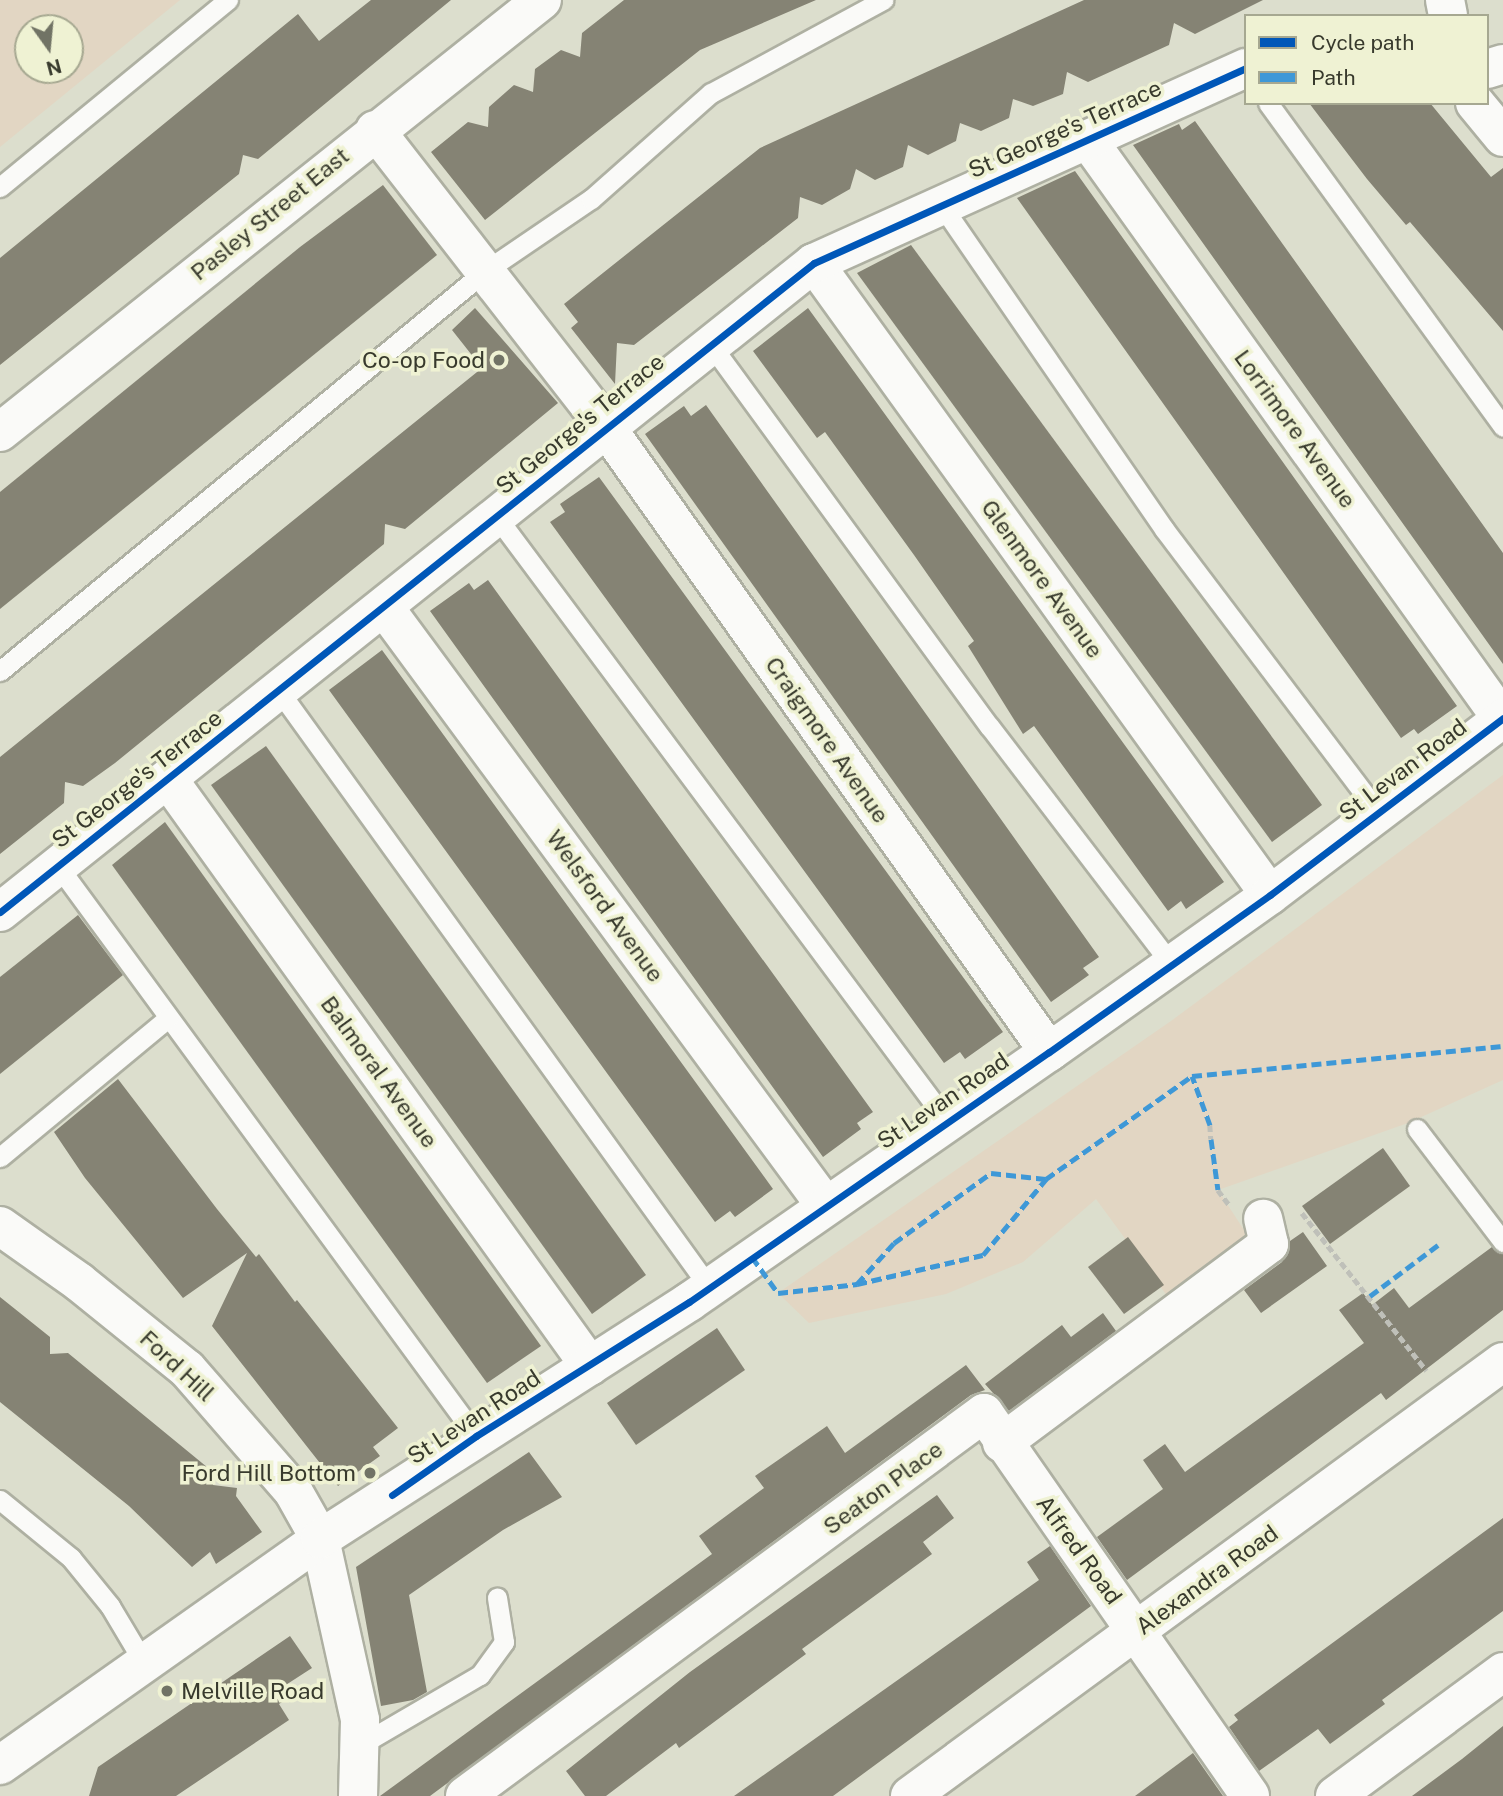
<!DOCTYPE html>
<html>
<head>
<meta charset="utf-8">
<style>
  body { margin:0 }
  #map { position:relative; width:1503px; height:1796px; overflow:hidden; background:#dcdecd; font-family:"Public Sans",sans-serif }
  div>[style] { position:absolute }
  .green>* { inset:0; background:#e2d6c3 }
  .building>* { inset:0; background:#858374 }
  .path>* { height:4.5px; margin-top:-2.25px; transform-origin:0; background:repeating-linear-gradient(90deg,#bfc0b9 0 7px,transparent 0 10.5px) }
  .roads { filter:drop-shadow(2px 0 #aeb0a2) drop-shadow(-2px 0 #aeb0a2) drop-shadow(0 2px #aeb0a2) drop-shadow(0 -2px #aeb0a2) }
  .service>* { height:19px; margin:-9.5px; padding:0 9.5px; transform-origin:9.5px; border-radius:9.5px; background:#fafaf8 }
  .minor>* { height:38px; margin:-19px; padding:0 19px; transform-origin:19px; border-radius:19px; background:#fafaf8 }
  .tertiary>* { height:38px; margin:-19px; padding:0 19px; transform-origin:19px; border-radius:19px; background:#fafaf8 }
  .quiet>* { height:5px; margin-top:-2.5px; transform-origin:0; background:repeating-linear-gradient(90deg,#3e98d7 0 10px,transparent 0 15px) }
  .cycleway>* { height:7px; margin:-3.5px; padding:0 3.5px; transform-origin:3.5px; border-radius:3.5px; background:#0057b8 }
  .dots>* { width:19px; height:19px; translate:-50% -50%; box-sizing:border-box; border:4px solid #eff2d3; border-radius:50% }
  span { translate:-50% -50%; white-space:nowrap; text-align:center; line-height:1.15; -webkit-text-stroke:7px #eff2d3; paint-order:stroke }
  .street-label { font-size:23px; color:#383a2d }
  .poi-label { font-size:23px; color:#383a2d }
  .right { translate:-100% -50%; text-align:right }
  .left { translate:0 -50%; text-align:left }
  .legend { position:absolute; left:1244px; top:14px; width:245px; height:91px; box-sizing:border-box; background:#eff2d3; border:2px solid #a6a891; margin:0; padding:9px 12px; list-style:none; font-size:21px; color:#383a2d }
  .legend li { display:flex; align-items:center; gap:14px; height:35px }
  .legend b { width:35px; border:2px solid #a6a891 }
  .north { position:absolute; left:14px; top:14px; width:70px; height:70px; box-sizing:border-box; background:#eff2d3; border:2px solid #a6a891; border-radius:50%; rotate:165deg; font-size:19px; font-weight:700; line-height:28px; text-align:center; color:#383a2d }
  .north::after { content:''; display:block; margin:auto; width:24px; height:32px; background:#717365; clip-path:polygon(50% 0,100% 100%,50% 72%,0 100%) }
</style>
</head>
<body>
<div id="map">
  <div class="green">
    <div style="clip-path:polygon(evenodd,0 0,180px 0,0 147px,0 0,28px 28px,70px 28px,70px 70px,28px 70px,28px 28px)"></div>
    <div style="clip-path:polygon(1503px 775px,1503px 1080px,1408px 1123px,1218px 1190px,1257px 1250px,1176px 1308px,1096px 1199px,1023px 1262px,946px 1294px,809px 1323px,778px 1293px,1171px 1021px)"></div>
  </div>
  <div class="building">
    <div style="clip-path:polygon(371px 0,451px 0,258px 159px,243px 155px,239px 174px,0 365px,0 258px,298px 14px,319px 41px)"></div>
    <div style="clip-path:polygon(624px 0,816px 0,700px 50px,485px 220px,431px 152px,468px 122px,488px 127px,489px 107px,514px 85px,533px 92px,535px 69px,561px 50px,580px 57px,582px 33px)"></div>
    <div style="clip-path:polygon(1084px 0,1263px 0,1195px 34px,1174px 23px,1169px 45px,1088px 82px,1067px 72px,1063px 94px,1033px 106px,1013px 99px,1009px 118px,981px 131px,960px 123px,956px 141px,928px 155px,908px 145px,903px 167px,875px 180px,856px 169px,850px 189px,822px 205px,800px 197px,798px 218px,634px 345px,617px 343px,615px 384px,571px 328px,578px 322px,564px 304px,760px 148px)"></div>
    <div style="clip-path:polygon(1309px 103px,1430px 103px,1491px 177px,1503px 168px,1503px 331px,1410px 222px,1406px 225px,1367px 179px)"></div>
    <div style="clip-path:polygon(1195px 121px,1503px 553px,1503px 664px,1133px 145px,1179px 124px,1182px 130px)"></div>
    <div style="clip-path:polygon(1075px 171px,1457px 706px,1418px 734px,1414px 729px,1401px 738px,1017px 198px)"></div>
    <div style="clip-path:polygon(383px 185px,437px 255px,0 609px,0 492px,300px 247px)"></div>
    <div style="clip-path:polygon(911px 245px,1322px 805px,1272px 842px,857px 273px)"></div>
    <div style="clip-path:polygon(475px 308px,558px 403px,405px 529px,385px 524px,384px 544px,115px 763px,83px 786px,65px 782px,64px 803px,0 854px,0 757px,482px 368px,452px 330px)"></div>
    <div style="clip-path:polygon(808px 308px,1224px 882px,1186px 909px,1181px 901px,1168px 911px,1034px 726px,1023px 734px,968px 646px,974px 641px,914px 555px,825px 432px,817px 438px,753px 351px)"></div>
    <div style="clip-path:polygon(706px 405px,1099px 957px,1083px 968px,1089px 975px,1051px 1002px,645px 434px,684px 406px,691px 416px)"></div>
    <div style="clip-path:polygon(599px 477px,1003px 1032px,965px 1059px,960px 1052px,944px 1063px,550px 522px,565px 512px,560px 504px)"></div>
    <div style="clip-path:polygon(488px 580px,873px 1112px,857px 1123px,861px 1129px,823px 1157px,430px 611px,469px 583px,474px 590px)"></div>
    <div style="clip-path:polygon(382px 650px,773px 1189px,735px 1217px,730px 1211px,715px 1222px,329px 690px)"></div>
    <div style="clip-path:polygon(266px 746px,646px 1275px,592px 1314px,211px 785px)"></div>
    <div style="clip-path:polygon(165px 822px,541px 1346px,487px 1383px,112px 865px)"></div>
    <div style="clip-path:polygon(78px 915px,123px 975px,0 1074px,0 977px)"></div>
    <div style="clip-path:polygon(118px 1079px,217px 1209px,256px 1257px,259px 1254px,295px 1302px,297px 1300px,398px 1428px,373px 1447px,380px 1456px,338px 1486px,212px 1326px,247px 1253px,183px 1298px,85px 1178px,54px 1132px)"></div>
    <div style="clip-path:polygon(1383px 1148px,1410px 1186px,1330px 1244px,1302px 1206px)"></div>
    <div style="clip-path:polygon(1303px 1232px,1327px 1266px,1261px 1313px,1244px 1290px,1282px 1262px,1290px 1241px)"></div>
    <div style="clip-path:polygon(1128px 1237px,1164px 1285px,1124px 1314px,1088px 1267px)"></div>
    <div style="clip-path:polygon(1492px 1247px,1503px 1254px,1503px 1310px,1386px 1400px,1381px 1393px,1127px 1580px,1097px 1537px,1163px 1489px,1143px 1460px,1165px 1444px,1185px 1472px,1364px 1343px,1339px 1310px,1363px 1293px,1372px 1305px,1394px 1288px,1409px 1308px)"></div>
    <div style="clip-path:polygon(0 1297px,50px 1337px,50px 1354px,68px 1353px,213px 1472px,213px 1485px,237px 1488px,236px 1496px,262px 1532px,216px 1564px,210px 1552px,192px 1567px,129px 1506px,0 1402px)"></div>
    <div style="clip-path:polygon(1103px 1313px,1116px 1331px,1009px 1411px,985px 1384px,1062px 1325px,1071px 1337px)"></div>
    <div style="clip-path:polygon(717px 1328px,745px 1370px,636px 1445px,607px 1403px)"></div>
    <div style="clip-path:polygon(966px 1365px,985px 1390px,971px 1395px,430px 1796px,380px 1796px,712px 1554px,699px 1536px,764px 1488px,755px 1476px,827px 1426px,845px 1453px)"></div>
    <div style="clip-path:polygon(529px 1452px,562px 1497px,503px 1530px,409px 1595px,427px 1692px,413px 1700px,381px 1706px,356px 1567px)"></div>
    <div style="clip-path:polygon(937px 1495px,954px 1518px,923px 1542px,932px 1554px,802px 1649px,806px 1654px,679px 1748px,676px 1743px,606px 1796px,585px 1796px,566px 1771px,690px 1672px)"></div>
    <div style="clip-path:polygon(1503px 1518px,1503px 1611px,1382px 1700px,1385px 1704px,1330px 1744px,1318px 1729px,1259px 1771px,1229px 1727px,1238px 1720px,1234px 1715px)"></div>
    <div style="clip-path:polygon(1050px 1546px,1091px 1606px,833px 1796px,734px 1796px,1039px 1580px,1027px 1562px)"></div>
    <div style="clip-path:polygon(290px 1636px,312px 1668px,278px 1690px,285px 1700px,279px 1704px,289px 1720px,176px 1796px,89px 1796px,98px 1767px)"></div>
    <div style="clip-path:polygon(1503px 1726px,1503px 1796px,1412px 1796px,1462px 1759px)"></div>
    <div style="clip-path:polygon(1193px 1753px,1223px 1796px,1135px 1796px)"></div>
  </div>
  <div class="path">
    <div style="left:1210px;top:1125px;width:14px;rotate:86deg"></div>
    <div style="left:1218px;top:1190px;width:20px;rotate:53deg"></div>
    <div style="left:1302px;top:1213px;width:201px;rotate:51.7deg"></div>
  </div>
  <div class="roads">
    <div class="service">
      <div style="left:1268px;top:103px;width:400px;rotate:54deg"></div>
      <div style="left:0;top:187px;width:295px;rotate:-39.4deg"></div>
      <div style="left:942px;top:206px;width:392px;rotate:55.5deg"></div>
      <div style="left:1164px;top:529px;width:356px;rotate:52.9deg"></div>
      <div style="left:711px;top:345px;width:473px;rotate:53.9deg"></div>
      <div style="left:990px;top:727px;width:300px;rotate:52.6deg"></div>
      <div style="left:496px;top:516px;width:755px;rotate:53.3deg"></div>
      <div style="left:0;top:671px;width:629px;rotate:-39.51deg"></div>
      <div style="left:485px;top:271px;width:128px;rotate:-34.2deg"></div>
      <div style="left:591px;top:199px;width:160px;rotate:-41.5deg"></div>
      <div style="left:711px;top:93px;width:196px;rotate:-28.4deg"></div>
      <div style="left:279px;top:691px;width:735px;rotate:54.19deg"></div>
      <div style="left:58px;top:866px;width:707px;rotate:53.75deg"></div>
      <div style="left:1417px;top:1129px;width:142px;rotate:52.7deg"></div>
      <div style="left:0;top:1157px;width:218px;rotate:-39.6deg"></div>
      <div style="left:0;top:1500px;width:92px;rotate:39.2deg"></div>
      <div style="left:71px;top:1558px;width:62px;rotate:50.9deg"></div>
      <div style="left:110px;top:1606px;width:66px;rotate:59.2deg"></div>
      <div style="left:360px;top:1745px;width:139px;rotate:-30.3deg"></div>
      <div style="left:480px;top:1675px;width:41px;rotate:-54deg"></div>
      <div style="left:504px;top:1642px;width:45px;rotate:-99deg"></div>
    </div>
    <div class="minor">
      <div style="left:1445px;top:0;width:16px;rotate:79deg"></div>
      <div style="left:1487px;top:69px;width:17px;rotate:-17deg"></div>
      <div style="left:1475px;top:103px;width:44px;rotate:50.5deg"></div>
      <div style="left:375px;top:130px;width:376px;rotate:52.1deg"></div>
      <div style="left:606px;top:427px;width:766px;rotate:54.67deg"></div>
      <div style="left:1088px;top:140px;width:712px;rotate:54.43deg"></div>
      <div style="left:814px;top:263px;width:779px;rotate:54.19deg"></div>
      <div style="left:0;top:432px;width:693px;rotate:-38.56deg"></div>
      <div style="left:384px;top:607px;width:743px;rotate:53.59deg"></div>
      <div style="left:168px;top:779px;width:723px;rotate:54.29deg"></div>
      <div style="left:0;top:912px;width:1041px;rotate:-38.57deg"></div>
      <div style="left:814px;top:263px;width:474px;rotate:-24.3deg"></div>
      <div style="left:1002px;top:1443px;width:333px;rotate:-36.7deg"></div>
      <div style="left:1269px;top:1244px;width:26px;rotate:-103deg"></div>
      <div style="left:320px;top:1539px;width:185px;rotate:77.5deg"></div>
      <div style="left:360px;top:1720px;width:76px;rotate:91.5deg"></div>
      <div style="left:465px;top:1796px;width:645px;rotate:-36.43deg"></div>
      <div style="left:984px;top:1413px;width:466px;rotate:55.2deg"></div>
      <div style="left:910px;top:1796px;width:735px;rotate:-36.2deg"></div>
      <div style="left:1335px;top:1796px;width:209px;rotate:-36.4deg"></div>
    </div>
    <div class="tertiary">
      <div style="left:0;top:1226px;width:97px;rotate:35.3deg"></div>
      <div style="left:79px;top:1282px;width:139px;rotate:38.9deg"></div>
      <div style="left:187px;top:1369px;width:162px;rotate:49deg"></div>
      <div style="left:293px;top:1491px;width:55px;rotate:60.6deg"></div>
      <div style="left:0;top:1765px;width:392px;rotate:-35.2deg"></div>
      <div style="left:320px;top:1539px;width:439px;rotate:-32.7deg"></div>
      <div style="left:689px;top:1302px;width:438px;rotate:-34.8deg"></div>
      <div style="left:1049px;top:1052px;width:271px;rotate:-35.4deg"></div>
      <div style="left:1270px;top:895px;width:293px;rotate:-37.2deg"></div>
    </div>
  </div>
  <div class="quiet">
    <div style="left:1210px;top:1125px;width:52px;rotate:-110.2deg"></div>
    <div style="left:1192px;top:1076px;width:312px;rotate:-5.5deg"></div>
    <div style="left:1211px;top:1139px;width:51px;rotate:82.2deg"></div>
    <div style="left:752px;top:1257px;width:44px;rotate:54.2deg"></div>
    <div style="left:778px;top:1293px;width:80px;rotate:-6.5deg"></div>
    <div style="left:857px;top:1284px;width:129px;rotate:-13deg"></div>
    <div style="left:983px;top:1255px;width:99px;rotate:-50.3deg"></div>
    <div style="left:1046px;top:1179px;width:179px;rotate:-35.2deg"></div>
    <div style="left:857px;top:1284px;width:55px;rotate:-47.9deg"></div>
    <div style="left:894px;top:1243px;width:120px;rotate:-35.8deg"></div>
    <div style="left:991px;top:1173px;width:55px;rotate:6.2deg"></div>
    <div style="left:1370px;top:1296px;width:90px;rotate:-36.9deg"></div>
  </div>
  <div class="cycleway">
    <div style="left:0;top:912px;width:1041px;rotate:-38.57deg"></div>
    <div style="left:814px;top:263px;width:474px;rotate:-24.3deg"></div>
    <div style="left:392px;top:1495px;width:103px;rotate:-35.1deg"></div>
    <div style="left:476px;top:1436px;width:252px;rotate:-32.2deg"></div>
    <div style="left:689px;top:1302px;width:438px;rotate:-34.8deg"></div>
    <div style="left:1049px;top:1052px;width:271px;rotate:-35.4deg"></div>
    <div style="left:1270px;top:895px;width:293px;rotate:-37.2deg"></div>
  </div>
  <div class="dots">
    <div style="left:499px;top:360px;background:#717365"></div>
    <div style="left:370px;top:1473px;background:#717365"></div>
    <div style="left:167px;top:1691px;background:#717365"></div>
  </div>
  <div class="street-label">
    <span style="left:1065px;top:129px;rotate:-24deg">St George's Terrace</span>
    <span style="left:270px;top:214px;rotate:-39deg">Pasley Street East</span>
    <span style="left:580px;top:424px;rotate:-39deg">St George's Terrace</span>
    <span style="left:1295px;top:429px;rotate:54deg">Lorrimore Avenue</span>
    <span style="left:1042px;top:579px;rotate:54deg">Glenmore Avenue</span>
    <span style="left:827px;top:740px;rotate:55deg">Craigmore Avenue</span>
    <span style="left:1403px;top:770px;rotate:-37deg">St Levan Road</span>
    <span style="left:137px;top:779px;rotate:-38deg">St George's Terrace</span>
    <span style="left:605px;top:906px;rotate:54deg">Welsford Avenue</span>
    <span style="left:379px;top:1072px;rotate:54deg">Balmoral Avenue</span>
    <span style="left:943px;top:1101px;rotate:-34deg">St Levan Road</span>
    <span style="left:177px;top:1366px;rotate:43deg">Ford Hill</span>
    <span style="left:474px;top:1417px;rotate:-33deg">St Levan Road</span>
    <span style="left:883px;top:1488px;rotate:-36deg">Seaton Place</span>
    <span style="left:1079px;top:1550px;rotate:54deg">Alfred Road</span>
    <span style="left:1207px;top:1580px;rotate:-36deg">Alexandra Road</span>
  </div>
  <div class="poi-label">
    <span class="right" style="left:485px;top:360px">Co-op Food</span>
    <span class="right" style="left:356px;top:1473px">Ford Hill Bottom</span>
    <span class="left" style="left:181px;top:1691px">Melville Road</span>
  </div>
  <ul class="legend">
  <li><b style="height:9px;background:#0057b8"></b>Cycle path</li>
  <li><b style="height:9px;background:#3e98d7"></b>Path</li>
  </ul>
  <div class="north">N</div>
</div>
</body>
</html>
